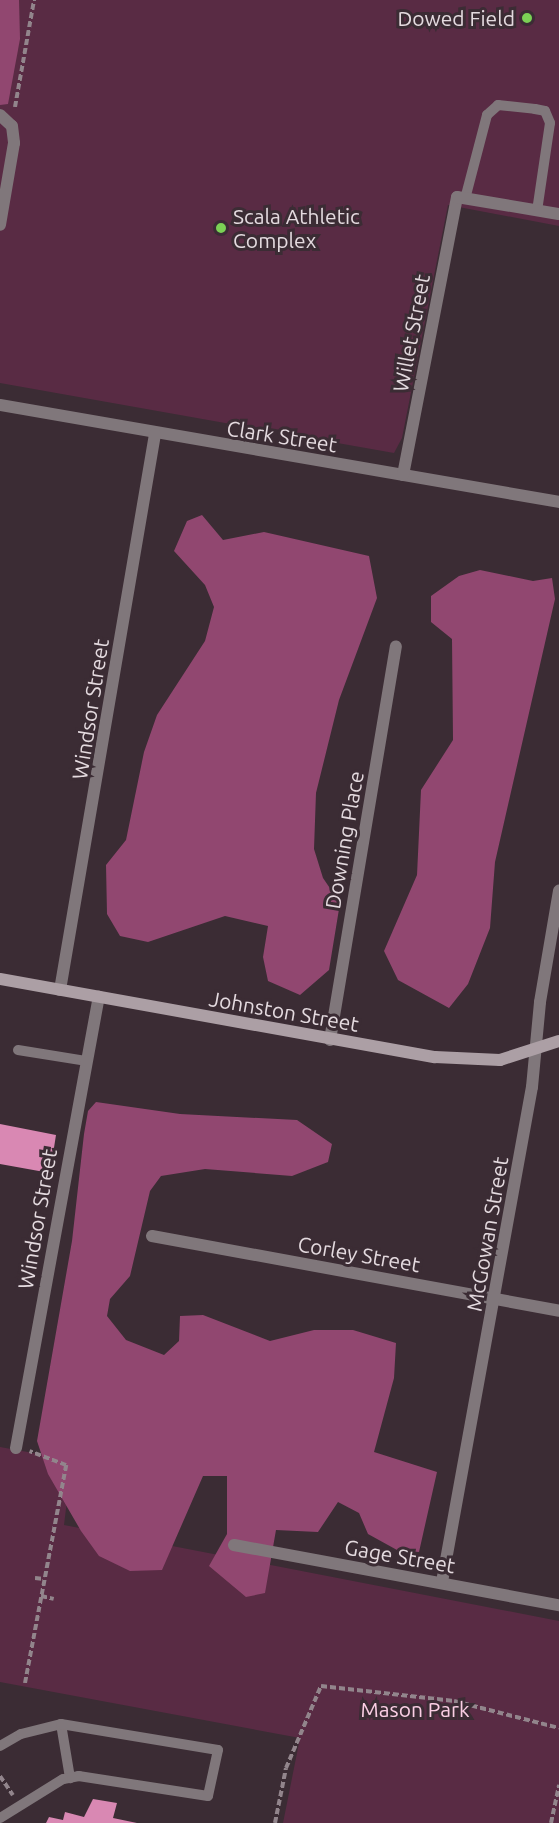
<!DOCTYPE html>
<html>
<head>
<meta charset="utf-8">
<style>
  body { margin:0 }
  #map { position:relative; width:559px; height:1823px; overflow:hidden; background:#3b2c34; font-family:Ubuntu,sans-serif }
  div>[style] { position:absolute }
  .green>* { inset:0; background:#592b44 }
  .forest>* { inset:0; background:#914770 }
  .building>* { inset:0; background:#d988b3 }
  .path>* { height:4px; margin-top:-2px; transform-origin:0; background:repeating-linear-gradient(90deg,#92858c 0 6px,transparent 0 9px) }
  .service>* { height:10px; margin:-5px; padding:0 5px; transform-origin:5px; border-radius:5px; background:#80777b }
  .minor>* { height:12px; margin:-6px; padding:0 6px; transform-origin:6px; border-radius:6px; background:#80777b }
  .secondary>* { height:12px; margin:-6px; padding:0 6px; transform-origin:6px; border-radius:6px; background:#ac9fa5 }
  .dots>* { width:16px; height:16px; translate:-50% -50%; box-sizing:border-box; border:3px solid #3b2c34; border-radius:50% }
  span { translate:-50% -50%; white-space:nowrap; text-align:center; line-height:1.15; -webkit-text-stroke:6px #3b2c34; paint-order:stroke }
  .poi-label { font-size:21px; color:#e4dadf }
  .right { translate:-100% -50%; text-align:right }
  .left { translate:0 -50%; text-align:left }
  .street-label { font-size:21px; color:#e4dadf }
  .park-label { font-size:21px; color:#fbcee4 }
</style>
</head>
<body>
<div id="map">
  <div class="green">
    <div style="clip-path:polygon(0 0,559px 0,559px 226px,448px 205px,402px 438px,394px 453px,0 383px)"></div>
    <div style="clip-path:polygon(0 1447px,72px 1460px,64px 1525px,559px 1621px,559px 1823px,283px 1823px,300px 1738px,0 1682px)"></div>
  </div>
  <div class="forest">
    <div style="clip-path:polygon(0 0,19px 0,20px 39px,8px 104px,0 105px)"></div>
    <div style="clip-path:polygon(202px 515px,223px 540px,264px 532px,369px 556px,377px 598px,339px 700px,316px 793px,314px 849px,323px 878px,340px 903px,329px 970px,300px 995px,268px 981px,263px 957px,268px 926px,225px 916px,148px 942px,120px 936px,107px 914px,106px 865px,126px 840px,144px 752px,157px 715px,205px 641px,214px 607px,205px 585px,174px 551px,187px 521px)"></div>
    <div style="clip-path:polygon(480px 570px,533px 581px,552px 578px,555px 599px,495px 862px,490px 928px,468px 984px,449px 1008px,398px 980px,384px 951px,417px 875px,421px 790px,453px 740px,452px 639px,431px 622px,431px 596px,459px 576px)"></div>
    <div style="clip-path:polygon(96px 1102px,180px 1114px,297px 1120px,332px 1144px,328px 1162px,292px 1176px,205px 1169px,161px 1176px,150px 1191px,130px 1276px,110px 1299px,107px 1316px,126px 1340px,164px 1355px,179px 1341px,180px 1316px,203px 1315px,270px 1341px,314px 1330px,353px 1330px,396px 1343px,394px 1378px,374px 1452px,437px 1472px,419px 1552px,397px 1550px,368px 1534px,359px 1513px,338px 1502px,318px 1532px,276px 1530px,265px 1593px,246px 1597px,209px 1566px,227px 1534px,227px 1476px,203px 1476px,162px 1570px,130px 1571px,99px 1556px,81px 1531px,48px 1474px,37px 1441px,72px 1241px,84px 1134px,88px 1111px)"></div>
  </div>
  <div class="building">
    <div style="clip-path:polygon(0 1124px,56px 1135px,50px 1173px,0 1164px)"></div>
    <div style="clip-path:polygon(93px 1799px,117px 1803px,113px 1818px,137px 1823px,46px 1823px,49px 1817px,63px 1820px,65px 1812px,84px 1817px)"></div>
  </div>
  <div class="path">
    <div style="left:15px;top:107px;width:109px;rotate:-79.9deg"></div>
    <div style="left:35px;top:1578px;width:9px;rotate:6deg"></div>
    <div style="left:41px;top:1596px;width:13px;rotate:13deg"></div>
    <div style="left:25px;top:1683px;width:222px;rotate:-79.3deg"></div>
    <div style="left:66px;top:1465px;width:39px;rotate:-159deg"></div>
    <div style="left:0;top:1776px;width:23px;rotate:56deg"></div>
    <div style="left:275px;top:1823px;width:56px;rotate:-78.7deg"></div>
    <div style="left:286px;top:1768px;width:89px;rotate:-66.9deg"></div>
    <div style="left:321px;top:1686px;width:134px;rotate:6.4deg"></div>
    <div style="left:454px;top:1701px;width:108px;rotate:14.4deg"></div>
    <div style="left:551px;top:1823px;width:39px;rotate:-78deg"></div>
  </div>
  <div class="service">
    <div style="left:465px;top:199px;width:87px;rotate:-75.3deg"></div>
    <div style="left:487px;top:115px;width:15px;rotate:-42deg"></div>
    <div style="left:498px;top:105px;width:37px;rotate:6deg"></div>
    <div style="left:535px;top:109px;width:10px;rotate:11deg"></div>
    <div style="left:545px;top:111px;width:13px;rotate:67deg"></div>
    <div style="left:550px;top:123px;width:89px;rotate:98.4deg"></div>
    <div style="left:18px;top:1050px;width:70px;rotate:9.1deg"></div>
    <div style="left:61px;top:1724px;width:55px;rotate:80.5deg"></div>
    <div style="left:0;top:1746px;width:24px;rotate:-30deg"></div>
    <div style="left:21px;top:1734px;width:41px;rotate:-14deg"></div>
    <div style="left:61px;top:1724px;width:159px;rotate:9.4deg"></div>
    <div style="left:218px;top:1750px;width:47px;rotate:102.3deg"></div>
    <div style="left:208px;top:1796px;width:131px;rotate:-171.2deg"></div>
    <div style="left:79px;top:1776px;width:16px;rotate:169deg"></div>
    <div style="left:63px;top:1779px;width:74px;rotate:148.2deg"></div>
  </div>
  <div class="minor">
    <div style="left:0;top:115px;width:16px;rotate:43deg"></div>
    <div style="left:12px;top:126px;width:17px;rotate:83deg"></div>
    <div style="left:14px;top:143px;width:83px;rotate:99.7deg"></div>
    <div style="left:0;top:405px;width:567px;rotate:9.84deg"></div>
    <div style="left:403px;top:475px;width:283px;rotate:-79deg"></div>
    <div style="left:457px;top:197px;width:103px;rotate:9.5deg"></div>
    <div style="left:60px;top:990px;width:564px;rotate:-80.3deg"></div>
    <div style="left:330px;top:1040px;width:399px;rotate:-80.5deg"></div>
    <div style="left:152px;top:1236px;width:414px;rotate:10.4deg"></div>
    <div style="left:16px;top:1448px;width:459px;rotate:-79.6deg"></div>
    <div style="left:234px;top:1545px;width:330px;rotate:10.5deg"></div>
    <div style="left:442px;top:1582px;width:503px;rotate:-79.7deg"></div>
    <div style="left:532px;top:1087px;width:85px;rotate:-84.6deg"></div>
    <div style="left:540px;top:1002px;width:113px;rotate:-80.3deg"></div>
  </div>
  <div class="secondary">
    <div style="left:0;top:979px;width:442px;rotate:10.2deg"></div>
    <div style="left:435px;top:1057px;width:65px;rotate:2.6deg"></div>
    <div style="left:500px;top:1060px;width:62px;rotate:-17.9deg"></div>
  </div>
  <div class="dots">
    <div style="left:527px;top:18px;background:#7bd155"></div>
    <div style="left:221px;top:228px;background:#7bd155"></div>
  </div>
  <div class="poi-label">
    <span class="right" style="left:515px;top:18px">Dowed Field</span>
    <span class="left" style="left:233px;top:228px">Scala Athletic<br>Complex</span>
  </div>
  <div class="street-label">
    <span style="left:411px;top:333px;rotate:-79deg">Willet Street</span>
    <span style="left:282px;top:436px;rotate:9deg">Clark Street</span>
    <span style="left:90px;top:709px;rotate:-81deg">Windsor Street</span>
    <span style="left:344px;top:840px;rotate:-80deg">Downing Place</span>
    <span style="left:284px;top:1011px;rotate:10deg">Johnston Street</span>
    <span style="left:37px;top:1219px;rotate:-80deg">Windsor Street</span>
    <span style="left:487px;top:1234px;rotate:-80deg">McGowan Street</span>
    <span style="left:359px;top:1254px;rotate:10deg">Corley Street</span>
    <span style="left:400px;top:1556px;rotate:10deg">Gage Street</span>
  </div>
  <div class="park-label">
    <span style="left:415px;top:1709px">Mason Park</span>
  </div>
</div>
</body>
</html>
